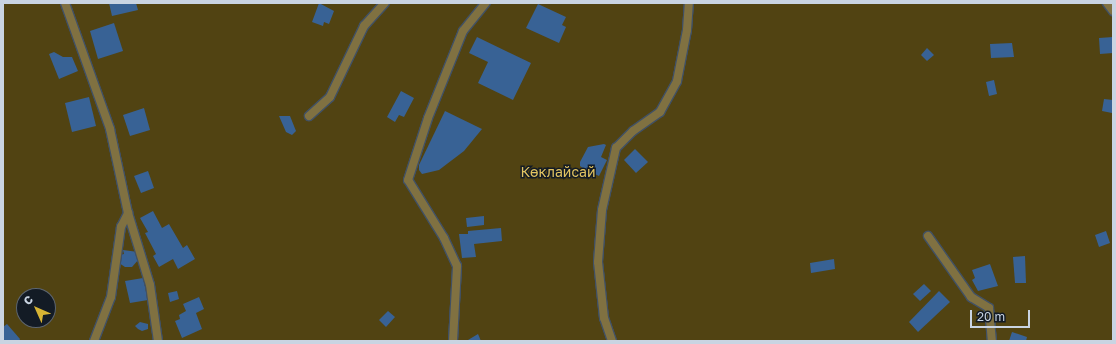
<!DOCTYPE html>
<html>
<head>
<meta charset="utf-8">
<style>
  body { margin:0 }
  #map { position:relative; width:1116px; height:344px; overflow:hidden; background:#23344a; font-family:"Golos Text",sans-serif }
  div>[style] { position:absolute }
  .green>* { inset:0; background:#514312 }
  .building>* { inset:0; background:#386295 }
  .roads { filter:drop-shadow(1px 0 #415165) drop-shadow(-1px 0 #415165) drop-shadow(0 1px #415165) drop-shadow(0 -1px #415165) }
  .service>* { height:8px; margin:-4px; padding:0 4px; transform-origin:4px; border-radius:4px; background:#807141 }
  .minor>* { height:8px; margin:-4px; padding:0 4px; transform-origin:4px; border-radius:4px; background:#807141 }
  span { translate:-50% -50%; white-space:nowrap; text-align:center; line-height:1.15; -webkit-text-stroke:3px #131b25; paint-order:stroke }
  .park-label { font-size:14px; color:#e3c561 }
  .frame { position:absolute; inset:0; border:4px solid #c9d4e2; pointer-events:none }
  .north { position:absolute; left:16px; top:288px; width:40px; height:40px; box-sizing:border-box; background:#131b25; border:1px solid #5c6571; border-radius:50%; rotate:315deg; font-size:11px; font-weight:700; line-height:16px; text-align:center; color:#c9d4e2 }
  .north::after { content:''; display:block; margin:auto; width:14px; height:18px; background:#d7b434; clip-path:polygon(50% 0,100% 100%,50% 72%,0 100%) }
  .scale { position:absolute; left:970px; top:310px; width:60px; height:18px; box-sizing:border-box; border:2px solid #c9d4e2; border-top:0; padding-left:5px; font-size:12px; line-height:14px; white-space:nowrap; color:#c9d4e2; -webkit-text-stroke:3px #131b25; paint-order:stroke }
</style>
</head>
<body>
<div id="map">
  <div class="green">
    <div style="clip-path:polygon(evenodd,3px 3px,1113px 3px,1113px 341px,3px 341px,3px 3px,24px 296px,48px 296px,48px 320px,24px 320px,24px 296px)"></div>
  </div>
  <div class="building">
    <div style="clip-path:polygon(109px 3px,136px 3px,138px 10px,112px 16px)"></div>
    <div style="clip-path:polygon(319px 3px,334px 11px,329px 24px,324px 22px,323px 26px,312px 22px)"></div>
    <div style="clip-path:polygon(538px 4px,566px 17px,562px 25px,566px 27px,559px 43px,526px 28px)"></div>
    <div style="clip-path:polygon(114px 23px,123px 51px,98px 59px,90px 31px)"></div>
    <div style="clip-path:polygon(477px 37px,531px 63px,513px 100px,478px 83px,488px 62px,469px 53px)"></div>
    <div style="clip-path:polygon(1113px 37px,1113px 53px,1100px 54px,1099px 38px)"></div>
    <div style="clip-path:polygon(1012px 43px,1014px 57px,991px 58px,990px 44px)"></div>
    <div style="clip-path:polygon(927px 48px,934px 55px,927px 61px,921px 55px)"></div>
    <div style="clip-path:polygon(54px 52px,63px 57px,72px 57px,78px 71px,59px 79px,49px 54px)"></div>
    <div style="clip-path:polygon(994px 80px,997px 94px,989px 96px,986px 82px)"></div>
    <div style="clip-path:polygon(401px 91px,414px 98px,404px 117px,399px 115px,395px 122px,387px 117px)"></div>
    <div style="clip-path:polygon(89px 97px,96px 126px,72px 132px,65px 103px)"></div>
    <div style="clip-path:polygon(1104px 99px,1113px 100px,1112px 113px,1102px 111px)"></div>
    <div style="clip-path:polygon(144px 108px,150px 130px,130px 136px,123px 115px)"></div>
    <div style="clip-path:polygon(445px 111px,482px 129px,464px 151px,439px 170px,422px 174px,419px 170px,419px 165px)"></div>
    <div style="clip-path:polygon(279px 116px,290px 116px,296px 131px,292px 135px,286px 132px)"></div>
    <div style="clip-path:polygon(604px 144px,606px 145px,601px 157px,607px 160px,599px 176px,584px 169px,580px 166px,580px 162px,588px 147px)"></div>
    <div style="clip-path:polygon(635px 149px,648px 162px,636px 173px,624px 160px)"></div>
    <div style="clip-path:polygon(148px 171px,154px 188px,141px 193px,134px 176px)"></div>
    <div style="clip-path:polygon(153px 211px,162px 228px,169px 224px,183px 248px,187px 245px,195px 259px,178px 269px,173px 259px,159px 267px,153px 256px,156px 254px,145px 233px,148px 232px,140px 218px)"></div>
    <div style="clip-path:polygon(484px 216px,484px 225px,467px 227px,466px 218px)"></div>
    <div style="clip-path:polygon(501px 228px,502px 241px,474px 244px,476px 257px,462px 258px,459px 234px,468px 234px,468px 231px)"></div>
    <div style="clip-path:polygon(1106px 231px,1110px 243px,1099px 247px,1095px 235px)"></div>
    <div style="clip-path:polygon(123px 250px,138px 252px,139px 259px,132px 267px,125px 267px,119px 263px,119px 255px,124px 254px)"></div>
    <div style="clip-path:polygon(1025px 256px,1026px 283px,1015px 283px,1013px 257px)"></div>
    <div style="clip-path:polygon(834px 259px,835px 269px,811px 273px,810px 263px)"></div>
    <div style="clip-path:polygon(990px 264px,998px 286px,978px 291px,972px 280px,975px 278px,972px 270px)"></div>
    <div style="clip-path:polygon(143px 278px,148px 300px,130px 303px,125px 281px)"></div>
    <div style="clip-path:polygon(924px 284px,931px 291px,920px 301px,913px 294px)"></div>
    <div style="clip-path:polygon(177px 291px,179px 299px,170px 302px,168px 293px)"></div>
    <div style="clip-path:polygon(939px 291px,950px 302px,918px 332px,909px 322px)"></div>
    <div style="clip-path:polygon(199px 297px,204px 309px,196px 313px,202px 329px,182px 338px,175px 321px,180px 319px,179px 315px,186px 311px,183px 304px)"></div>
    <div style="clip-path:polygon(388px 311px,395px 317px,386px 327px,379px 320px)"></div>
    <div style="clip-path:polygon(140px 322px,148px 324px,148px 329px,142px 331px,138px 329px,135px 326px)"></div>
    <div style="clip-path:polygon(7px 324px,20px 339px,19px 341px,3px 341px,3px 327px)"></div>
    <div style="clip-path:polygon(1012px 332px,1027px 337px,1026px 341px,1009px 341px)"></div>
    <div style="clip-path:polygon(478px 334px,481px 341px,468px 341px,468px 340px)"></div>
  </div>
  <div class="roads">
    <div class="service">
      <div style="left:309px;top:116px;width:28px;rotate:-42deg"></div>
      <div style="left:330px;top:97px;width:79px;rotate:-64.4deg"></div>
      <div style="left:364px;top:26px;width:31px;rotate:-48deg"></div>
      <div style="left:928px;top:236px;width:75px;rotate:54.8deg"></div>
      <div style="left:971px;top:297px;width:21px;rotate:31deg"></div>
      <div style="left:989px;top:308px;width:33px;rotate:85deg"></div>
      <div style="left:94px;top:341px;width:47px;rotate:-68.9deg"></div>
      <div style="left:111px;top:297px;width:71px;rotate:-81.9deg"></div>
      <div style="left:121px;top:227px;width:16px;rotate:-63deg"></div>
      <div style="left:453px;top:341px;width:75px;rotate:-86.9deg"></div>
      <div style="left:457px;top:266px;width:31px;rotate:-115deg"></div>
      <div style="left:444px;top:238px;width:68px;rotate:-121.8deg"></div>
      <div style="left:408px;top:180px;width:65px;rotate:-72.1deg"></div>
      <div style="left:428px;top:118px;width:94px;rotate:-68.1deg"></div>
      <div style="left:463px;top:31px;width:36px;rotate:-51deg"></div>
      <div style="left:612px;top:341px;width:24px;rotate:-109deg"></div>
      <div style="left:604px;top:318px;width:56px;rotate:-96.1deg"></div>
      <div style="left:598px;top:262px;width:52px;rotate:-85.6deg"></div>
      <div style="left:602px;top:210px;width:64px;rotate:-77.3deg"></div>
      <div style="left:616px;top:148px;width:24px;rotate:-45deg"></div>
      <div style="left:633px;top:131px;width:33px;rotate:-35deg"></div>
      <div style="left:660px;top:112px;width:35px;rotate:-61deg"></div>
      <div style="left:677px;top:81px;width:52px;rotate:-78.9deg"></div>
      <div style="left:687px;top:30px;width:27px;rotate:-86deg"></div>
    </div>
    <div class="minor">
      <div style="left:65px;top:3px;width:134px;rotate:70.3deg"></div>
      <div style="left:110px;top:129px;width:86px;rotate:77.9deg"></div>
      <div style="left:128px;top:213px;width:75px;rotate:73deg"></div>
      <div style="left:150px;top:285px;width:57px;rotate:81.9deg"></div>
      <div style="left:1107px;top:3px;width:10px;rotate:53deg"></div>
    </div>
  </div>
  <div class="park-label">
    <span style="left:558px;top:172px">Көклайсай</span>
  </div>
  <div class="frame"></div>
  <div class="north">С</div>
  <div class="scale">20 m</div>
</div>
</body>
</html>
